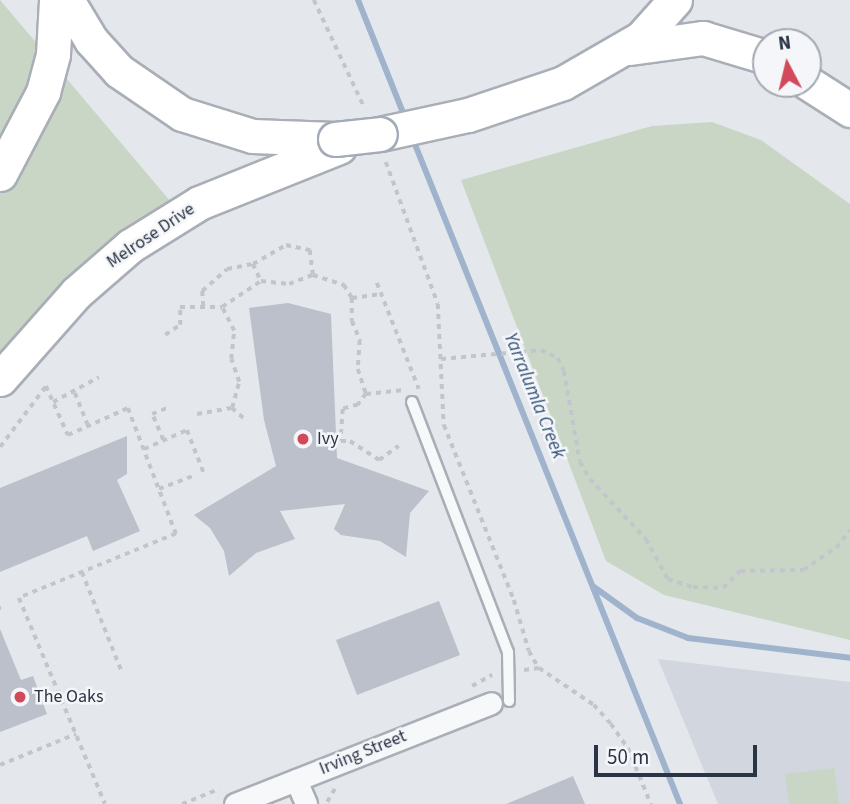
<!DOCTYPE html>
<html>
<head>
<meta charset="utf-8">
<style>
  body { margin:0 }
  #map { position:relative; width:850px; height:804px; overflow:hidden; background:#e4e7ec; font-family:"Source Sans 3",sans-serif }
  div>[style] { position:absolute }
  .built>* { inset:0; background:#d2d6de }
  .green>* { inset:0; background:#c9d6c5 }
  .stream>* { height:6px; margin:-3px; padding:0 3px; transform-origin:3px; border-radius:3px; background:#9fb4cc }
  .building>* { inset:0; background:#bbc0ca }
  .path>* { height:3.5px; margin-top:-1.75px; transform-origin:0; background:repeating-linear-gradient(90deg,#c2c5cb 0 5px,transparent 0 10px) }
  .roads { filter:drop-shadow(2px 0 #a9aeb7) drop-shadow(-2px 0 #a9aeb7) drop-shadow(0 2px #a9aeb7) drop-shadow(0 -2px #a9aeb7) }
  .service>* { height:10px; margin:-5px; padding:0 5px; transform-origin:5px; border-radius:5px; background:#f7f8fa }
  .minor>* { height:21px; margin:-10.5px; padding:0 10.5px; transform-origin:10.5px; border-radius:10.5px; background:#f7f8fa }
  .primary>* { height:33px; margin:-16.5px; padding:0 16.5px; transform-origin:16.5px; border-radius:16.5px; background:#fff }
  .bridges { filter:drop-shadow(2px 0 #a3abb8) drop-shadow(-2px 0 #a3abb8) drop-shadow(0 2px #a3abb8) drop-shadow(0 -2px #a3abb8) }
  .primary-bridge>* { height:33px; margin:-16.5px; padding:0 16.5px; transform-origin:16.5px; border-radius:16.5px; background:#fff }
  .dots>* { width:19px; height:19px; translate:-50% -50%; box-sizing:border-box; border:4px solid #f4f6f9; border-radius:50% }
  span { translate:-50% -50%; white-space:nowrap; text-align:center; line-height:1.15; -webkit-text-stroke:5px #f4f6f9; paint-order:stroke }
  .street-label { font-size:18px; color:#2b3445 }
  .poi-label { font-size:18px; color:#2b3445 }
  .left { translate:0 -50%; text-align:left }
  .water-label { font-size:19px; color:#34527a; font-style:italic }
  .north { position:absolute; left:752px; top:28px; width:70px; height:70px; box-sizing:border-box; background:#f4f6f9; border:2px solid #a4a8b1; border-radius:50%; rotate:353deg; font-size:19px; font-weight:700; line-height:28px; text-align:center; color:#2b3445 }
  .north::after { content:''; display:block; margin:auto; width:24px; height:32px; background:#d1495b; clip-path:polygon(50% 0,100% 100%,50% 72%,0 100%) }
  .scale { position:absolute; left:594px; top:745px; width:163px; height:32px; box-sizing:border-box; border:4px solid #2b3445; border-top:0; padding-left:9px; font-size:21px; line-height:24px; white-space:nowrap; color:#2b3445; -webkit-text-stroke:5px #f4f6f9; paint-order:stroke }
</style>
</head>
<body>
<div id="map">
  <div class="built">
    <div style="clip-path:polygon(658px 659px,850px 682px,850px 804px,718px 804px)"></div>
  </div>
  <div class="green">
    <div style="clip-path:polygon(0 0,171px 202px,0 359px)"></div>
    <div style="clip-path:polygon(712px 122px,761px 140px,850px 204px,850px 640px,664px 595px,606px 561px,461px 180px,652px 126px)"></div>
    <div style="clip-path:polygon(834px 768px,839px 804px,789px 804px,785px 774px)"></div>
  </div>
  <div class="stream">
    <div style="left:358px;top:0;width:129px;rotate:68.2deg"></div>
    <div style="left:412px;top:137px;width:719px;rotate:68.11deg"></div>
    <div style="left:594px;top:587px;width:53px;rotate:35.8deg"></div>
    <div style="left:637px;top:618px;width:55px;rotate:21.4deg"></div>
    <div style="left:688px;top:638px;width:163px;rotate:7deg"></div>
  </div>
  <div class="building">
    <div style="clip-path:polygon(288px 303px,331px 314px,337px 458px,429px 491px,410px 513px,406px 557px,380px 541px,341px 535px,334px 529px,345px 504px,280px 511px,295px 539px,256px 553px,229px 576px,224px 551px,210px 528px,194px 515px,276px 466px,264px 420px,249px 308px)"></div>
    <div style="clip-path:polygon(127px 436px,127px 474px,117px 480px,140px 531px,93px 551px,87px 536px,0 572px,0 488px)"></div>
    <div style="clip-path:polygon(439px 601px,460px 655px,357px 695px,336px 640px)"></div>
    <div style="clip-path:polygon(0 629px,21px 680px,33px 676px,47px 714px,0 732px)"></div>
    <div style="clip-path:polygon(573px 776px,585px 804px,506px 804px)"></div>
  </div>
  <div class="path">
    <div style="left:314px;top:0;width:120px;rotate:64.9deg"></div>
    <div style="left:386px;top:162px;width:151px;rotate:69.9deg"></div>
    <div style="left:438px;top:304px;width:121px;rotate:87.2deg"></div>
    <div style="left:444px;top:425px;width:188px;rotate:68.2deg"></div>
    <div style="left:514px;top:600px;width:53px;rotate:73.6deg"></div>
    <div style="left:529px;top:651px;width:20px;rotate:60deg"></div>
    <div style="left:539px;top:668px;width:66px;rotate:33.9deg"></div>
    <div style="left:594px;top:705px;width:25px;rotate:48deg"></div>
    <div style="left:611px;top:724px;width:29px;rotate:55deg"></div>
    <div style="left:628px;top:748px;width:61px;rotate:67.7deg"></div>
    <div style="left:253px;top:264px;width:19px;rotate:65deg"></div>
    <div style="left:377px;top:283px;width:114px;rotate:68.4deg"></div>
    <div style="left:352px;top:298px;width:29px;rotate:-8deg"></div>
    <div style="left:203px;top:306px;width:15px;rotate:-94deg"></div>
    <div style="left:202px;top:291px;width:33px;rotate:-41deg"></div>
    <div style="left:227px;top:269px;width:26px;rotate:-11deg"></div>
    <div style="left:253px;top:264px;width:38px;rotate:-30deg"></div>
    <div style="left:286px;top:245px;width:25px;rotate:12deg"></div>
    <div style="left:310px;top:250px;width:25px;rotate:83deg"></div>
    <div style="left:165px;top:335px;width:18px;rotate:-34deg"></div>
    <div style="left:180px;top:325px;width:18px;rotate:-90deg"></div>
    <div style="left:180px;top:307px;width:42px"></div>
    <div style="left:222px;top:307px;width:47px;rotate:-33.7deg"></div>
    <div style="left:261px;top:281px;width:28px;rotate:6deg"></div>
    <div style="left:289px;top:284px;width:26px;rotate:-21deg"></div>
    <div style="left:313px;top:275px;width:33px;rotate:18deg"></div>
    <div style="left:344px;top:285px;width:15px;rotate:58deg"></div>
    <div style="left:352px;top:298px;width:23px;rotate:90deg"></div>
    <div style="left:352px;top:321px;width:21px;rotate:67deg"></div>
    <div style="left:360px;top:340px;width:29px;rotate:94deg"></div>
    <div style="left:358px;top:369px;width:26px;rotate:72deg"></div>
    <div style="left:366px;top:394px;width:14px;rotate:126deg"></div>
    <div style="left:358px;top:405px;width:16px;rotate:165deg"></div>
    <div style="left:343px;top:409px;width:32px;rotate:94deg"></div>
    <div style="left:341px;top:441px;width:9px"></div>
    <div style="left:350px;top:441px;width:35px;rotate:33deg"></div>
    <div style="left:379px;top:460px;width:24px;rotate:-36deg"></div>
    <div style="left:441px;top:359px;width:100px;rotate:-5.1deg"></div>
    <div style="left:541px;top:350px;width:19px;rotate:25deg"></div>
    <div style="left:558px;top:358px;width:14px;rotate:65deg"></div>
    <div style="left:564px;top:371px;width:92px;rotate:80deg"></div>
    <div style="left:580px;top:462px;width:20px;rotate:60deg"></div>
    <div style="left:590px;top:479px;width:82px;rotate:47deg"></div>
    <div style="left:646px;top:539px;width:46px;rotate:61.2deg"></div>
    <div style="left:668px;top:579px;width:26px;rotate:18deg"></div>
    <div style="left:693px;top:587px;width:30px;rotate:2deg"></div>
    <div style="left:723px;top:588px;width:24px;rotate:-45deg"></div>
    <div style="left:740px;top:571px;width:63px;rotate:-0.9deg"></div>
    <div style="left:803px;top:570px;width:40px;rotate:-34deg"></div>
    <div style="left:836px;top:548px;width:23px;rotate:-52deg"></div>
    <div style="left:75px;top:393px;width:35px;rotate:68deg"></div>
    <div style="left:366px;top:394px;width:36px;rotate:-6deg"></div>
    <div style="left:53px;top:402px;width:52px;rotate:-28.5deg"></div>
    <div style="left:232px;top:408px;width:18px;rotate:41deg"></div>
    <div style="left:197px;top:414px;width:36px;rotate:-10deg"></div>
    <div style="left:232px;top:408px;width:27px;rotate:-75deg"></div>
    <div style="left:239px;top:382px;width:24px;rotate:-109deg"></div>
    <div style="left:231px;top:359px;width:28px;rotate:-84deg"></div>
    <div style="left:234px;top:331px;width:27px;rotate:-117deg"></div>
    <div style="left:163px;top:440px;width:28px;rotate:-113deg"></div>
    <div style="left:152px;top:414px;width:18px;rotate:-22deg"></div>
    <div style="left:0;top:447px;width:76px;rotate:-53deg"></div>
    <div style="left:46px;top:386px;width:54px;rotate:65.8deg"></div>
    <div style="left:68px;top:435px;width:66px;rotate:-24.2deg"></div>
    <div style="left:128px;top:408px;width:135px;rotate:69.1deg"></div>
    <div style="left:176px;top:534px;width:170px;rotate:157.8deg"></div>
    <div style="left:19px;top:598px;width:223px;rotate:67.3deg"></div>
    <div style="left:144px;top:449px;width:47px;rotate:-23.8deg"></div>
    <div style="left:187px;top:430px;width:49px;rotate:68.6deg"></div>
    <div style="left:159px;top:489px;width:39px;rotate:-21deg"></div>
    <div style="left:82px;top:572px;width:108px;rotate:68.2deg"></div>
    <div style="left:0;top:608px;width:1px"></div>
    <div style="left:524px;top:670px;width:15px;rotate:-8deg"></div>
    <div style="left:472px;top:686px;width:23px;rotate:-29deg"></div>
    <div style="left:0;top:765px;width:82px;rotate:-22.2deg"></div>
    <div style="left:327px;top:802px;width:16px;rotate:-60deg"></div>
    <div style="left:182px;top:804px;width:40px;rotate:-22deg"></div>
  </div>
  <div class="roads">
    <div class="service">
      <div style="left:412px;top:402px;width:268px;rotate:69deg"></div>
      <div style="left:508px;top:652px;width:49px;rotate:88.8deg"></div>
    </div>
    <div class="minor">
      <div style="left:296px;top:780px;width:26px;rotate:67deg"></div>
      <div style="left:235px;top:804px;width:275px;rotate:-21.5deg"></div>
    </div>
    <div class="primary">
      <div style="left:67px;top:0;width:47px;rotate:59deg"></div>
      <div style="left:91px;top:40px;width:42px;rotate:47.9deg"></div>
      <div style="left:119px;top:71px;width:76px;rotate:34.3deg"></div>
      <div style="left:182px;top:114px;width:73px;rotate:17.4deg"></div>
      <div style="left:252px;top:136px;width:83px;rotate:2.1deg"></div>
      <div style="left:630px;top:48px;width:74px;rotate:-7.8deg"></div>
      <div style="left:703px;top:38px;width:66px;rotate:16.8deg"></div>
      <div style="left:808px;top:83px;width:50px;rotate:32.7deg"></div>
      <div style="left:380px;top:134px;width:90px;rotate:-12.2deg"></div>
      <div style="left:468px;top:115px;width:100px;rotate:-18.6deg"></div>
      <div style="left:563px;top:83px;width:90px;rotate:-30deg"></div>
      <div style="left:641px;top:38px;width:51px;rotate:-48.2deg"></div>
      <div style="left:0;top:174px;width:93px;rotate:-62.3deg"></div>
      <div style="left:43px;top:92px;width:39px;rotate:-75deg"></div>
      <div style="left:53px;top:54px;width:54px;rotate:-86.8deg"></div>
      <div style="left:0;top:379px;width:115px;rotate:-48.5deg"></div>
      <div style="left:76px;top:293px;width:72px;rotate:-41deg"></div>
      <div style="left:130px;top:246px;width:81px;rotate:-31.9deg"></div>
      <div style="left:199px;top:203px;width:151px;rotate:-21.8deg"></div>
    </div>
  </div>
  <div class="bridges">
    <div class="primary-bridge">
      <div style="left:335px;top:139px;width:45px;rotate:-6.3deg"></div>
    </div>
  </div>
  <div class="dots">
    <div style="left:303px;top:439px;background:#d1495b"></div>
    <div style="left:20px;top:697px;background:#d1495b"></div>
  </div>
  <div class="street-label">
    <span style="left:151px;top:236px;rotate:-34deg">Melrose Drive</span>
    <span style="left:363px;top:753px;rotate:-22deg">Irving Street</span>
  </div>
  <div class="poi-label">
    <span class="left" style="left:317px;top:439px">Ivy</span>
    <span class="left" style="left:34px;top:697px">The Oaks</span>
  </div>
  <div class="water-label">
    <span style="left:534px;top:396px;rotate:68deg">Yarralumla Creek</span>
  </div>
  <div class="north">N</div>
  <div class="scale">50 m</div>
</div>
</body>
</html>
